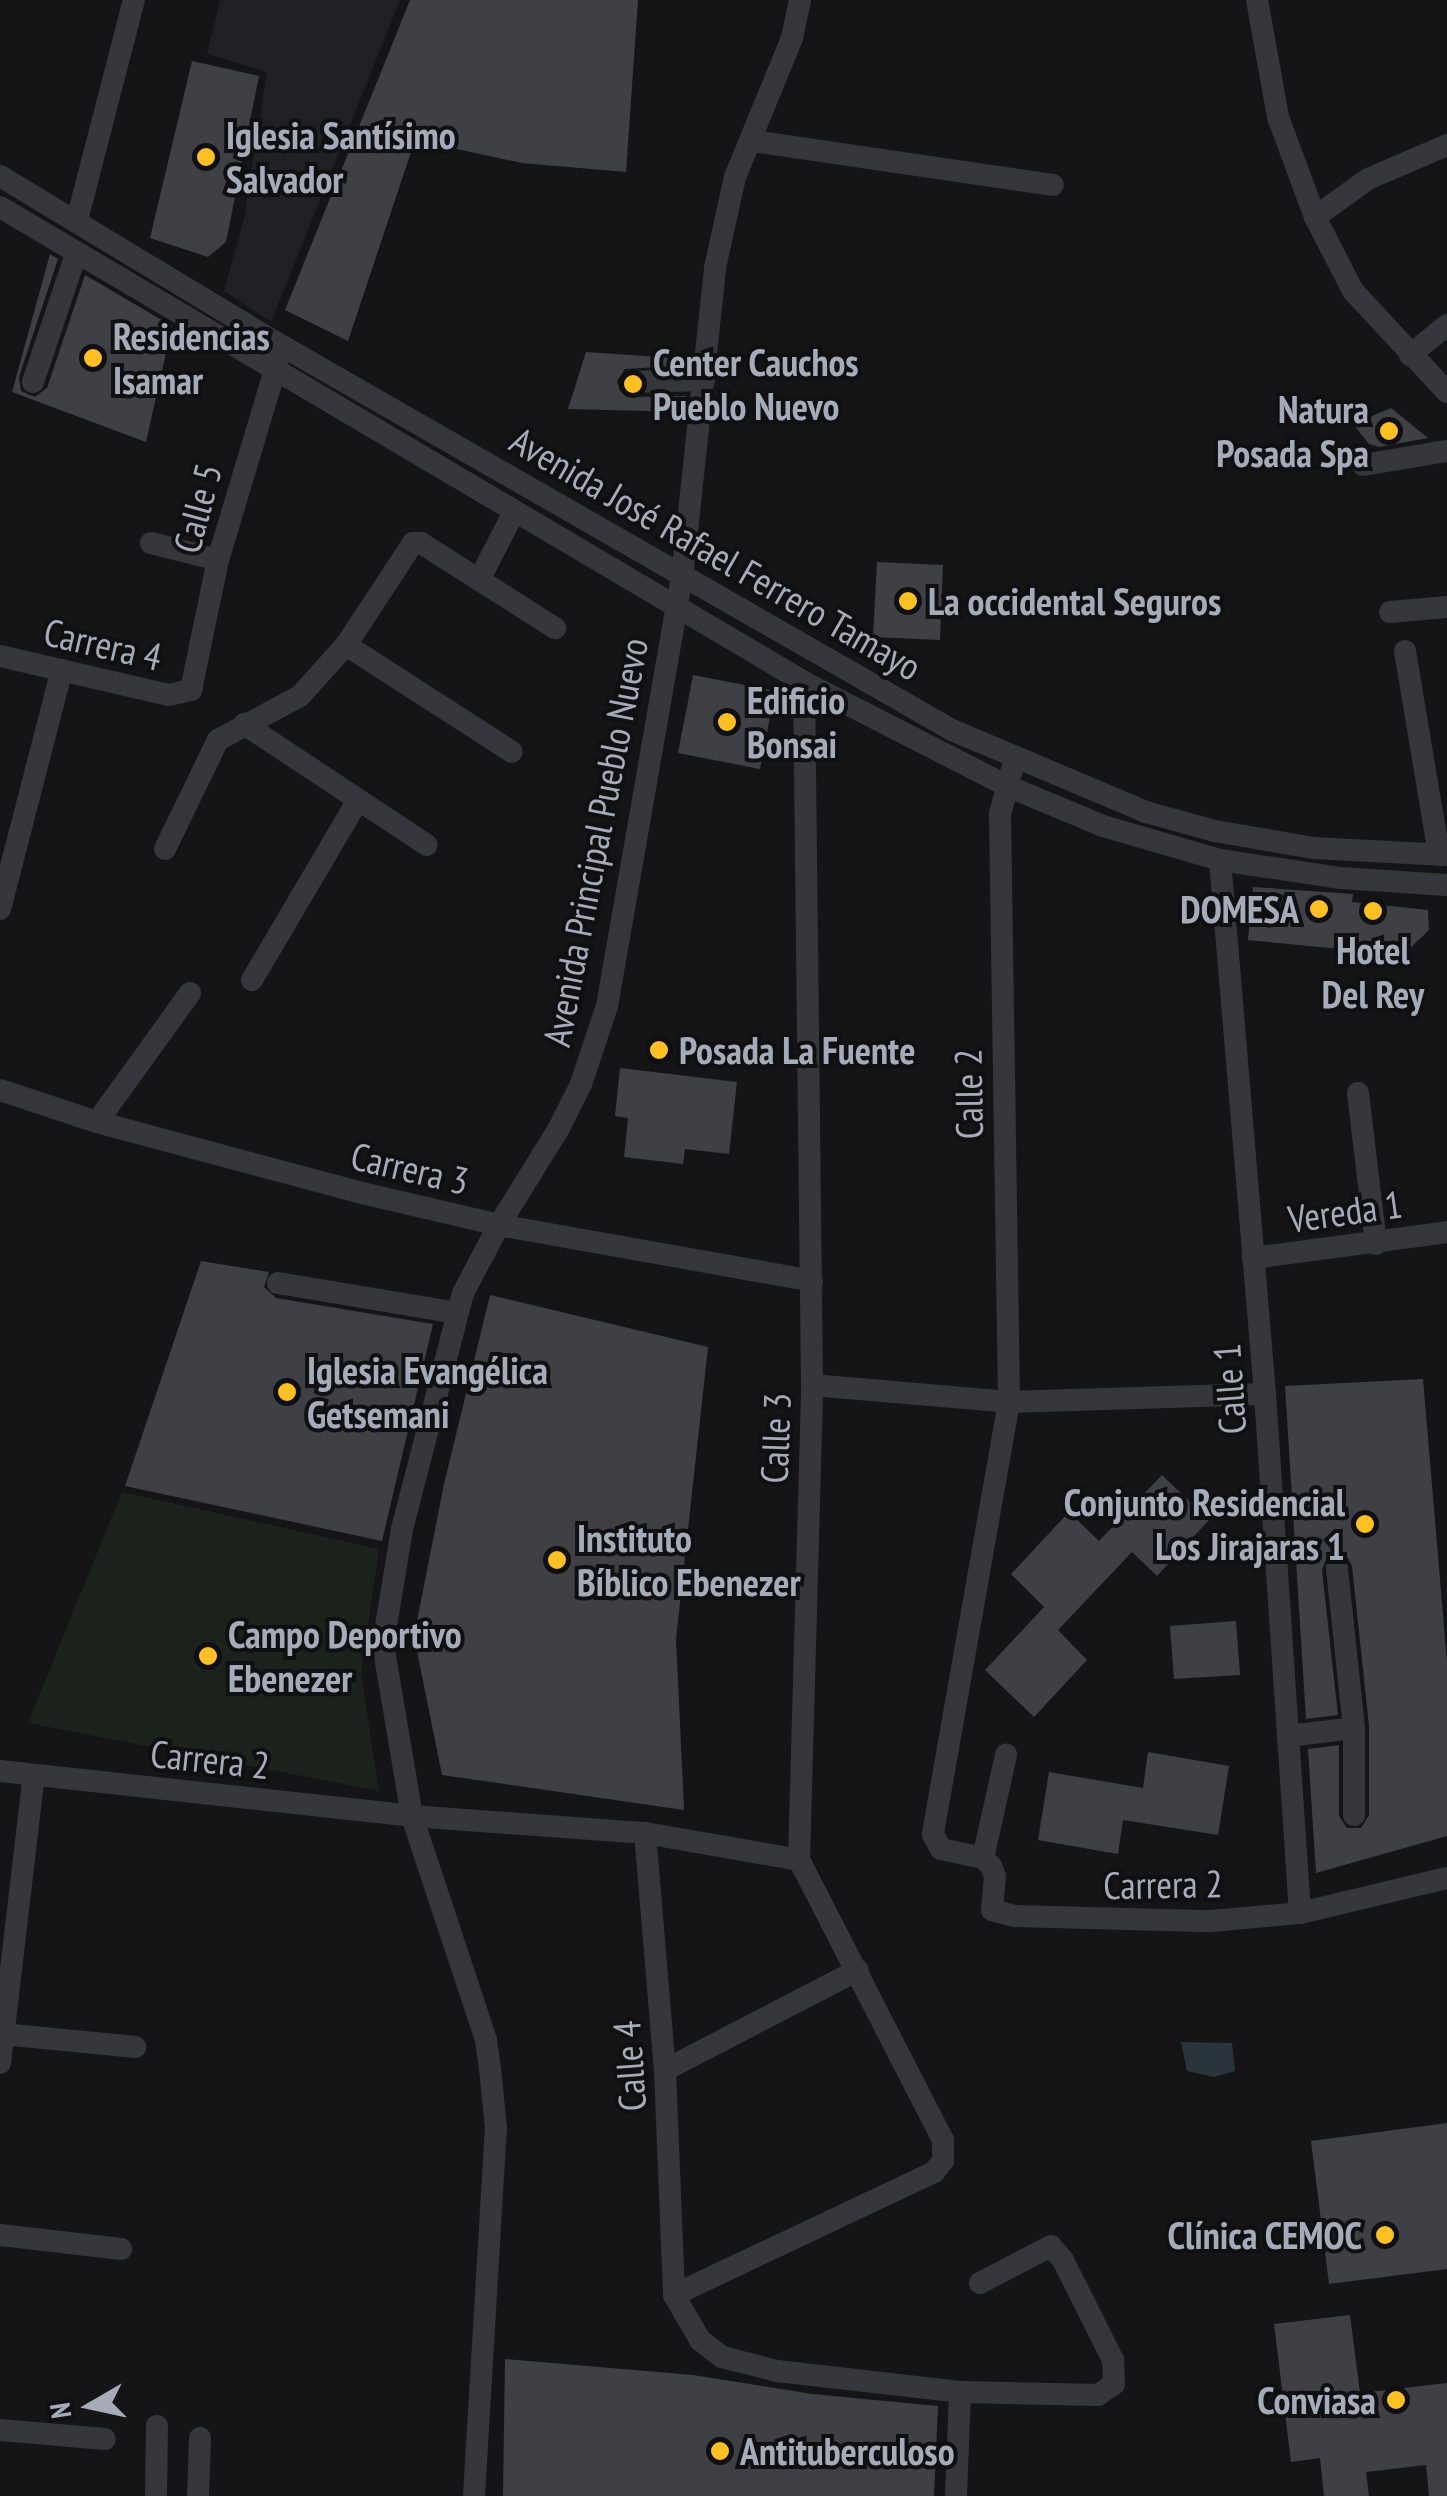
<!DOCTYPE html>
<html>
<head>
<meta charset="utf-8">
<style>
  body { margin:0 }
  #map { position:relative; width:1447px; height:2496px; overflow:hidden; background:#151518; font-family:"PT Sans Narrow",sans-serif }
  div>[style] { position:absolute }
  .built>* { inset:0; background:#212125 }
  .green>* { inset:0; background:#1b231c }
  .water>* { inset:0; background:#2a343d }
  .building>* { inset:0; background:#3f4045 }
  .minor>* { height:22px; margin:-11px; padding:0 11px; transform-origin:11px; border-radius:11px; background:#36373d }
  .dots>* { width:28px; height:28px; translate:-50% -50%; box-sizing:border-box; border:5px solid #101012; border-radius:50% }
  span { translate:-50% -50%; white-space:nowrap; text-align:center; line-height:1.15; -webkit-text-stroke:8px #101012; paint-order:stroke }
  .poi-label { font-size:38px; color:#a6abb9; font-weight:700 }
  .left { translate:0 -50%; text-align:left }
  .right { translate:-100% -50%; text-align:right }
  .street-label { font-size:38px; color:#a6abb9 }
  .north { position:absolute; left:40px; top:2356px; width:100px; height:100px; -webkit-text-stroke:8px #101012; paint-order:stroke; rotate:261deg; font-size:28px; font-weight:700; line-height:40px; text-align:center; color:#a6abb9 }
  .north::after { content:''; display:block; margin:auto; width:35px; height:45px; background:#a6abb9; clip-path:polygon(50% 0,100% 100%,50% 72%,0 100%) }
</style>
</head>
<body>
<div id="map">
  <div class="built">
    <div style="clip-path:polygon(220px 0,400px 0,271px 322px,224px 291px,244px 218px,267px 72px,207px 54px)"></div>
  </div>
  <div class="green">
    <div style="clip-path:polygon(122px 1492px,379px 1549px,361px 1674px,379px 1791px,28px 1723px)"></div>
  </div>
  <div class="water">
    <div style="clip-path:polygon(1181px 2042px,1232px 2043px,1235px 2071px,1214px 2077px,1187px 2071px)"></div>
  </div>
  <div class="building">
    <div style="clip-path:polygon(410px 0,638px 0,626px 172px,522px 163px,415px 140px,348px 341px,285px 310px)"></div>
    <div style="clip-path:polygon(192px 61px,259px 76px,226px 242px,208px 257px,150px 238px)"></div>
    <div style="clip-path:polygon(50px 254px,58px 259px,19px 377px,21px 391px,35px 397px,47px 388px,85px 275px,172px 326px,146px 442px,12px 392px)"></div>
    <div style="clip-path:polygon(586px 352px,690px 359px,690px 365px,625px 369px,617px 381px,620px 391px,631px 397px,686px 396px,685px 412px,568px 409px)"></div>
    <div style="clip-path:polygon(1391px 408px,1428px 438px,1379px 447px,1369px 444px,1353px 424px)"></div>
    <div style="clip-path:polygon(877px 562px,943px 565px,940px 640px,873px 637px)"></div>
    <div style="clip-path:polygon(693px 675px,775px 691px,760px 769px,678px 753px)"></div>
    <div style="clip-path:polygon(1253px 887px,1353px 894px,1352px 902px,1428px 910px,1429px 930px,1403px 955px,1248px 940px)"></div>
    <div style="clip-path:polygon(620px 1068px,737px 1082px,729px 1154px,685px 1149px,683px 1164px,624px 1157px,628px 1118px,615px 1116px)"></div>
    <div style="clip-path:polygon(201px 1261px,269px 1272px,264px 1287px,276px 1298px,433px 1324px,382px 1541px,125px 1486px)"></div>
    <div style="clip-path:polygon(490px 1295px,708px 1347px,676px 1639px,684px 1810px,442px 1775px,414px 1636px,444px 1484px)"></div>
    <div style="clip-path:polygon(1423px 1379px,1447px 1662px,1447px 1836px,1316px 1873px,1308px 1749px,1339px 1745px,1339px 1816px,1347px 1828px,1361px 1828px,1369px 1815px,1369px 1726px,1352px 1566px,1348px 1558px,1336px 1553px,1327px 1557px,1322px 1570px,1338px 1715px,1306px 1719px,1285px 1386px)"></div>
    <div style="clip-path:polygon(1162px 1475px,1209px 1520px,1157px 1576px,1132px 1552px,1058px 1630px,1087px 1660px,1034px 1717px,985px 1670px,1044px 1607px,1011px 1574px,1069px 1512px,1099px 1541px)"></div>
    <div style="clip-path:polygon(1236px 1621px,1240px 1675px,1174px 1679px,1170px 1626px)"></div>
    <div style="clip-path:polygon(1148px 1752px,1229px 1766px,1218px 1835px,1123px 1820px,1118px 1854px,1038px 1840px,1049px 1772px,1143px 1788px)"></div>
    <div style="clip-path:polygon(1447px 2123px,1447px 2269px,1329px 2284px,1311px 2141px)"></div>
    <div style="clip-path:polygon(1350px 2315px,1360px 2393px,1447px 2383px,1447px 2496px,1429px 2496px,1426px 2465px,1366px 2472px,1369px 2496px,1324px 2496px,1320px 2458px,1291px 2462px,1274px 2324px)"></div>
    <div style="clip-path:polygon(505px 2359px,693px 2375px,812px 2394px,938px 2406px,934px 2496px,503px 2496px)"></div>
  </div>
  <div class="minor">
    <div style="left:1257px;top:0;width:119px;rotate:79.8deg"></div>
    <div style="left:1278px;top:117px;width:107px;rotate:69.7deg"></div>
    <div style="left:1315px;top:217px;width:83px;rotate:62.8deg"></div>
    <div style="left:1353px;top:291px;width:138px;rotate:47.1deg"></div>
    <div style="left:752px;top:141px;width:304px;rotate:8.3deg"></div>
    <div style="left:0;top:176px;width:332px;rotate:31.1deg"></div>
    <div style="left:284px;top:347px;width:770px;rotate:29.83deg"></div>
    <div style="left:952px;top:730px;width:211px;rotate:22.9deg"></div>
    <div style="left:1146px;top:812px;width:72px;rotate:15.4deg"></div>
    <div style="left:1215px;top:831px;width:99px;rotate:9.8deg"></div>
    <div style="left:1313px;top:848px;width:134px;rotate:3deg"></div>
    <div style="left:0;top:207px;width:934px;rotate:30.57deg"></div>
    <div style="left:804px;top:682px;width:226px;rotate:27.1deg"></div>
    <div style="left:1005px;top:785px;width:106px;rotate:22.7deg"></div>
    <div style="left:1103px;top:826px;width:122px;rotate:16.2deg"></div>
    <div style="left:1220px;top:860px;width:122px;rotate:8.5deg"></div>
    <div style="left:1341px;top:878px;width:106px;rotate:3.8deg"></div>
    <div style="left:1315px;top:217px;width:65px;rotate:-35.6deg"></div>
    <div style="left:1368px;top:179px;width:86px;rotate:-23.3deg"></div>
    <div style="left:77px;top:220px;width:227px;rotate:-75.5deg"></div>
    <div style="left:1410px;top:355px;width:48px;rotate:-39deg"></div>
    <div style="left:33px;top:382px;width:135px;rotate:-71.4deg"></div>
    <div style="left:632px;top:382px;width:72px;rotate:-1.6deg"></div>
    <div style="left:1363px;top:465px;width:85px;rotate:-9.5deg"></div>
    <div style="left:151px;top:543px;width:69px;rotate:14.2deg"></div>
    <div style="left:479px;top:580px;width:76px;rotate:-62.8deg"></div>
    <div style="left:1390px;top:612px;width:57px;rotate:-5deg"></div>
    <div style="left:346px;top:645px;width:197px;rotate:32.8deg"></div>
    <div style="left:1405px;top:651px;width:207px;rotate:80.5deg"></div>
    <div style="left:0;top:656px;width:173px;rotate:13deg"></div>
    <div style="left:169px;top:695px;width:23px;rotate:-13deg"></div>
    <div style="left:191px;top:690px;width:133px;rotate:-78.3deg"></div>
    <div style="left:218px;top:560px;width:212px;rotate:-73.3deg"></div>
    <div style="left:244px;top:724px;width:219px;rotate:33.5deg"></div>
    <div style="left:1015px;top:758px;width:58px;rotate:105deg"></div>
    <div style="left:1000px;top:814px;width:588px;rotate:89.12deg"></div>
    <div style="left:1009px;top:1402px;width:439px;rotate:100deg"></div>
    <div style="left:933px;top:1834px;width:17px;rotate:62deg"></div>
    <div style="left:941px;top:1849px;width:43px;rotate:12.1deg"></div>
    <div style="left:983px;top:1858px;width:11px;rotate:45deg"></div>
    <div style="left:991px;top:1866px;width:11px;rotate:68deg"></div>
    <div style="left:995px;top:1876px;width:34px;rotate:95deg"></div>
    <div style="left:992px;top:1910px;width:24px;rotate:15deg"></div>
    <div style="left:1015px;top:1916px;width:196px;rotate:1.5deg"></div>
    <div style="left:1211px;top:1921px;width:89px;rotate:-5.1deg"></div>
    <div style="left:1300px;top:1913px;width:151px;rotate:-13.4deg"></div>
    <div style="left:165px;top:849px;width:121px;rotate:-64.1deg"></div>
    <div style="left:218px;top:740px;width:93px;rotate:-28.2deg"></div>
    <div style="left:300px;top:696px;width:69px;rotate:-48deg"></div>
    <div style="left:346px;top:645px;width:122px;rotate:-56.7deg"></div>
    <div style="left:413px;top:543px;width:8px"></div>
    <div style="left:421px;top:543px;width:159px;rotate:32.4deg"></div>
    <div style="left:1220px;top:860px;width:536px;rotate:85.18deg"></div>
    <div style="left:1265px;top:1394px;width:520px;rotate:86.14deg"></div>
    <div style="left:0;top:909px;width:247px;rotate:-75.5deg"></div>
    <div style="left:252px;top:980px;width:207px;rotate:-59.5deg"></div>
    <div style="left:0;top:1090px;width:102px;rotate:18.3deg"></div>
    <div style="left:97px;top:1122px;width:274px;rotate:15deg"></div>
    <div style="left:362px;top:1193px;width:141px;rotate:13.1deg"></div>
    <div style="left:499px;top:1225px;width:318px;rotate:10.1deg"></div>
    <div style="left:1358px;top:1093px;width:152px;rotate:83.2deg"></div>
    <div style="left:97px;top:1122px;width:159px;rotate:-54.2deg"></div>
    <div style="left:1253px;top:1258px;width:196px;rotate:-7.6deg"></div>
    <div style="left:278px;top:1283px;width:181px;rotate:9.5deg"></div>
    <div style="left:812px;top:1385px;width:198px;rotate:4.9deg"></div>
    <div style="left:1009px;top:1402px;width:256px;rotate:-1.8deg"></div>
    <div style="left:1288px;top:1736px;width:66px;rotate:-6.9deg"></div>
    <div style="left:1354px;top:1728px;width:161px;rotate:-96.1deg"></div>
    <div style="left:0;top:1771px;width:414px;rotate:6.2deg"></div>
    <div style="left:412px;top:1816px;width:234px;rotate:4.2deg"></div>
    <div style="left:645px;top:1833px;width:156px;rotate:9.9deg"></div>
    <div style="left:1354px;top:1815px;width:87px;rotate:-90deg"></div>
    <div style="left:645px;top:1833px;width:238px;rotate:85.2deg"></div>
    <div style="left:665px;top:2070px;width:225px;rotate:87.7deg"></div>
    <div style="left:674px;top:2295px;width:52px;rotate:60deg"></div>
    <div style="left:700px;top:2340px;width:28px;rotate:38deg"></div>
    <div style="left:722px;top:2357px;width:57px;rotate:14.3deg"></div>
    <div style="left:777px;top:2371px;width:184px;rotate:6.5deg"></div>
    <div style="left:960px;top:2392px;width:138px;rotate:1.2deg"></div>
    <div style="left:1098px;top:2395px;width:19px;rotate:-35deg"></div>
    <div style="left:1114px;top:2384px;width:24px;rotate:-92deg"></div>
    <div style="left:1113px;top:2360px;width:112px;rotate:-116.6deg"></div>
    <div style="left:1063px;top:2260px;width:18px;rotate:-131deg"></div>
    <div style="left:1051px;top:2246px;width:80px;rotate:152.5deg"></div>
    <div style="left:983px;top:1858px;width:106px;rotate:-77.4deg"></div>
    <div style="left:3px;top:2034px;width:133px;rotate:5.6deg"></div>
    <div style="left:0;top:2063px;width:290px;rotate:-83.3deg"></div>
    <div style="left:665px;top:2070px;width:217px;rotate:-27.4deg"></div>
    <div style="left:0;top:2235px;width:122px;rotate:6.6deg"></div>
    <div style="left:674px;top:2295px;width:288px;rotate:-25.3deg"></div>
    <div style="left:934px;top:2172px;width:14px;rotate:-51deg"></div>
    <div style="left:943px;top:2161px;width:21px;rotate:-90deg"></div>
    <div style="left:943px;top:2140px;width:315px;rotate:-117.2deg"></div>
    <div style="left:799px;top:1860px;width:475px;rotate:-88.4deg"></div>
    <div style="left:812px;top:1385px;width:703px;rotate:-90.65deg"></div>
    <div style="left:0;top:2430px;width:105px;rotate:4.9deg"></div>
    <div style="left:156px;top:2496px;width:70px;rotate:-89.2deg"></div>
    <div style="left:198px;top:2496px;width:58px;rotate:-88deg"></div>
    <div style="left:474px;top:2496px;width:369px;rotate:-86.6deg"></div>
    <div style="left:496px;top:2128px;width:59px;rotate:-95.8deg"></div>
    <div style="left:490px;top:2069px;width:29px;rotate:-98deg"></div>
    <div style="left:486px;top:2040px;width:236px;rotate:-108.3deg"></div>
    <div style="left:412px;top:1816px;width:174px;rotate:-99.6deg"></div>
    <div style="left:383px;top:1644px;width:117px;rotate:-80.6deg"></div>
    <div style="left:402px;top:1529px;width:244px;rotate:-75.5deg"></div>
    <div style="left:463px;top:1293px;width:77px;rotate:-62.1deg"></div>
    <div style="left:499px;top:1225px;width:112px;rotate:-58.2deg"></div>
    <div style="left:558px;top:1130px;width:51px;rotate:-63.4deg"></div>
    <div style="left:581px;top:1084px;width:82px;rotate:-71.6deg"></div>
    <div style="left:607px;top:1006px;width:435px;rotate:-80.1deg"></div>
    <div style="left:682px;top:578px;width:312px;rotate:-83.9deg"></div>
    <div style="left:715px;top:268px;width:93px;rotate:-77.6deg"></div>
    <div style="left:735px;top:177px;width:150px;rotate:-67.7deg"></div>
    <div style="left:792px;top:38px;width:39px;rotate:-78deg"></div>
    <div style="left:956px;top:2496px;width:104px;rotate:-87.8deg"></div>
  </div>
  <div class="dots">
    <div style="left:206px;top:157px;background:#ffc026"></div>
    <div style="left:93px;top:358px;background:#ffc026"></div>
    <div style="left:633px;top:384px;background:#ffc026"></div>
    <div style="left:1389px;top:431px;background:#ffc026"></div>
    <div style="left:908px;top:601px;background:#ffc026"></div>
    <div style="left:727px;top:722px;background:#ffc026"></div>
    <div style="left:1319px;top:909px;background:#ffc026"></div>
    <div style="left:1373px;top:911px;background:#ffc026"></div>
    <div style="left:659px;top:1050px;background:#ffc026"></div>
    <div style="left:287px;top:1392px;background:#ffc026"></div>
    <div style="left:1365px;top:1524px;background:#ffc026"></div>
    <div style="left:557px;top:1560px;background:#ffc026"></div>
    <div style="left:208px;top:1656px;background:#ffc026"></div>
    <div style="left:1385px;top:2235px;background:#ffc026"></div>
    <div style="left:1396px;top:2400px;background:#ffc026"></div>
    <div style="left:720px;top:2451px;background:#ffc026"></div>
  </div>
  <div class="poi-label">
    <span class="left" style="left:226px;top:157px">Iglesia Santísimo<br>Salvador</span>
    <span class="left" style="left:113px;top:358px">Residencias<br>Isamar</span>
    <span class="left" style="left:653px;top:384px">Center Cauchos<br>Pueblo Nuevo</span>
    <span class="right" style="left:1369px;top:431px">Natura<br>Posada Spa</span>
    <span class="left" style="left:928px;top:601px">La occidental Seguros</span>
    <span class="left" style="left:747px;top:722px">Edificio<br>Bonsai</span>
    <span class="right" style="left:1299px;top:909px">DOMESA</span>
    <span style="left:1373px;top:972px">Hotel<br>Del Rey</span>
    <span class="left" style="left:679px;top:1050px">Posada La Fuente</span>
    <span class="left" style="left:307px;top:1392px">Iglesia Evangélica<br>Getsemani</span>
    <span class="right" style="left:1345px;top:1524px">Conjunto Residencial<br>Los Jirajaras 1</span>
    <span class="left" style="left:577px;top:1560px">Instituto<br>Bíblico Ebenezer</span>
    <span class="left" style="left:228px;top:1656px">Campo Deportivo<br>Ebenezer</span>
    <span class="right" style="left:1362px;top:2235px">Clínica CEMOC</span>
    <span class="right" style="left:1376px;top:2400px">Conviasa</span>
    <span class="left" style="left:740px;top:2451px">Antituberculoso</span>
  </div>
  <div class="street-label">
    <span style="left:197px;top:508px;rotate:-75deg">Calle 5</span>
    <span style="left:716px;top:553px;rotate:30deg">Avenida José Rafael Ferrero Tamayo</span>
    <span style="left:103px;top:644px;rotate:13deg">Carrera 4</span>
    <span style="left:595px;top:842px;rotate:-79deg">Avenida Principal Pueblo Nuevo</span>
    <span style="left:968px;top:1094px;rotate:-91deg">Calle 2</span>
    <span style="left:410px;top:1168px;rotate:13deg">Carrera 3</span>
    <span style="left:1345px;top:1211px;rotate:-8deg">Vereda 1</span>
    <span style="left:1229px;top:1389px;rotate:-94deg">Calle 1</span>
    <span style="left:775px;top:1438px;rotate:-88deg">Calle 3</span>
    <span style="left:210px;top:1759px;rotate:6deg">Carrera 2</span>
    <span style="left:1163px;top:1884px;rotate:-1deg">Carrera 2</span>
    <span style="left:629px;top:2066px;rotate:-94deg">Calle 4</span>
  </div>
  <div class="north">N</div>
</div>
</body>
</html>
